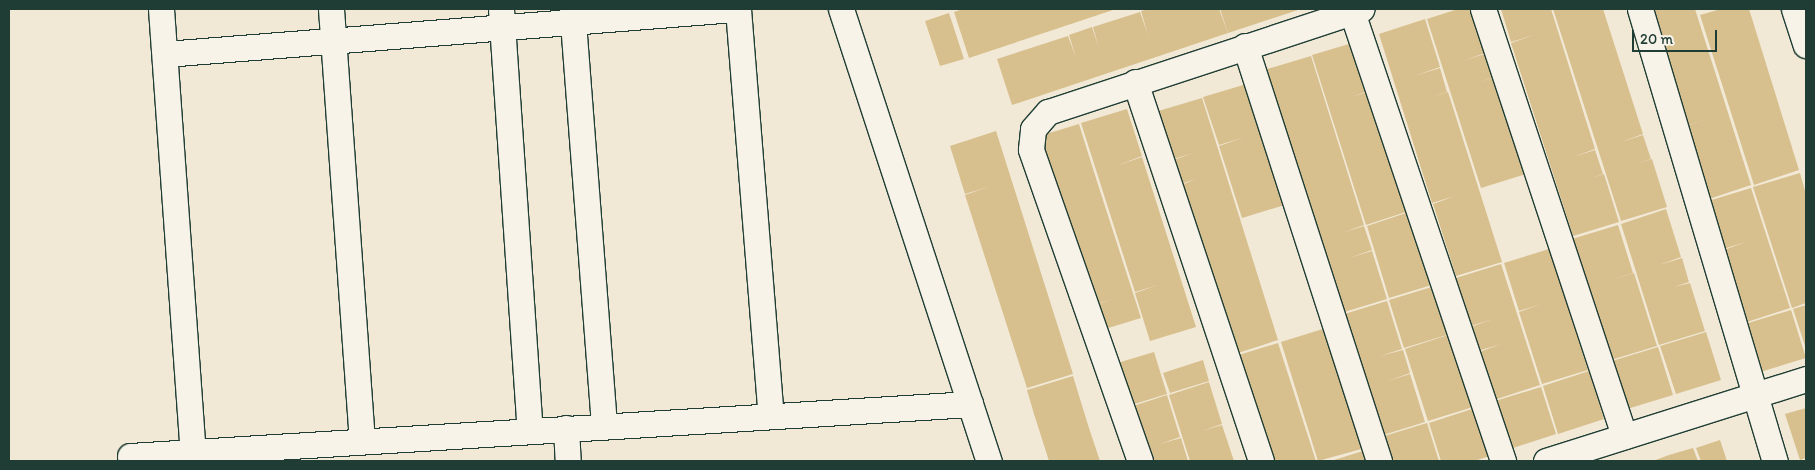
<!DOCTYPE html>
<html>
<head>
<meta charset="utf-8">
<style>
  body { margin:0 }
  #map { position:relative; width:1815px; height:470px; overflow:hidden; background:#f1e9d6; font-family:Itim,sans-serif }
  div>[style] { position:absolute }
  .building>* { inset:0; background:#d8bf8e }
  .roads { filter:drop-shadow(1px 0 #1f3d34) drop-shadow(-1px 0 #1f3d34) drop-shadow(0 1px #1f3d34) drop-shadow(0 -1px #1f3d34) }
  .street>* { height:25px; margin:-12.5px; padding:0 12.5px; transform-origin:12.5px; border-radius:12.5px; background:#f7f3e8 }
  span { translate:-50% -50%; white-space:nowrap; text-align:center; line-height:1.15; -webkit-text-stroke:4px #f7f3e8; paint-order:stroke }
  .frame { position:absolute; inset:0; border:10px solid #1f3d34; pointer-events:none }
  .scale { position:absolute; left:1632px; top:30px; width:85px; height:22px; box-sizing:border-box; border:2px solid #1f3d34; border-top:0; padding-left:6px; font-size:15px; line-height:18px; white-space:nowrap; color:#1f3d34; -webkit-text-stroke:4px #f7f3e8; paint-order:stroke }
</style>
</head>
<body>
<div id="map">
  <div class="building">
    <div style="clip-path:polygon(963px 9px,1116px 9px,969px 58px,954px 12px)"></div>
    <div style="clip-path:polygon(1149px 9px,1219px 9px,1228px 33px,1012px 105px,997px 59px,1068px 36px,1076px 58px,1069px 35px,1092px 27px,1099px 48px,1093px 27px,1140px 12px,1148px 35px,1141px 11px)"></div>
    <div style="clip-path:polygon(1220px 9px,1301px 9px,1228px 33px)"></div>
    <div style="clip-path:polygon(1458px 9px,1474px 9px,1488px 52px,1465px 60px,1488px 53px,1495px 77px,1473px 84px,1496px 77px,1526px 174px,1481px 188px,1427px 19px)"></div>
    <div style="clip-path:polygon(1501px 9px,1551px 9px,1595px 149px,1573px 157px,1595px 150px,1603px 174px,1586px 180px,1604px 174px,1619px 222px,1573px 236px,1511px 43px,1534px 35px,1511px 42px)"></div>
    <div style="clip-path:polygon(1553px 9px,1603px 9px,1643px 134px,1621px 142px,1643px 135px,1651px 159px,1636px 164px,1652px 159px,1667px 207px,1621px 221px)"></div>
    <div style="clip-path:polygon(1645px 9px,1695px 9px,1751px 185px,1706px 200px,1683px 127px,1708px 119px,1682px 127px)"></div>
    <div style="clip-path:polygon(1721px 9px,1749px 9px,1799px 170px,1754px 185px,1700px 15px)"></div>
    <div style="clip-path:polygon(949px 13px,964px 59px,940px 66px,925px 21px)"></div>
    <div style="clip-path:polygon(1425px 19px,1440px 67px,1414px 76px,1440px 68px,1447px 92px,1425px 99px,1448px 92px,1502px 262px,1456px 276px,1433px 204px,1455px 196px,1432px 203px,1379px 34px)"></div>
    <div style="clip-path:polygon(1359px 41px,1374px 89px,1351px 97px,1374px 90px,1412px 210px,1366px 225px,1312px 55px)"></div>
    <div style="clip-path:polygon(1311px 56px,1364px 225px,1342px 233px,1364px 226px,1372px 250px,1349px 258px,1372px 251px,1387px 299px,1341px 313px,1264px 70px)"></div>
    <div style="clip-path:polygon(1250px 83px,1288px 204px,1242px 218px,1219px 146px,1245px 137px,1219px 145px,1203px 97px)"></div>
    <div style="clip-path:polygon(1202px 98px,1278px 340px,1232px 355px,1179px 186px,1196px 179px,1178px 185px,1171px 161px,1193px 153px,1171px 160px,1155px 112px)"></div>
    <div style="clip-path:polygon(1127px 109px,1142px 156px,1116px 166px,1142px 157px,1196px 327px,1150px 341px,1135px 293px,1158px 285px,1135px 292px,1081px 123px)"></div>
    <div style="clip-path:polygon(1079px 124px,1094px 172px,1072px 179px,1094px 172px,1141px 318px,1095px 332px,1087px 308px,1113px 299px,1087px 307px,1033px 138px)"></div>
    <div style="clip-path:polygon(996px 131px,1073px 374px,1027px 388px,965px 195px,988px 187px,965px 194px,950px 146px)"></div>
    <div style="clip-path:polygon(1800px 173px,1806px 194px,1806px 303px,1792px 308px,1753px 187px)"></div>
    <div style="clip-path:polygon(1751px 188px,1790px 308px,1744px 323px,1721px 251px,1746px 242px,1720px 250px,1705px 202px)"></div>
    <div style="clip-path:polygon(1666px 209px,1681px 257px,1659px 265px,1682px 258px,1689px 282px,1674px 287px,1690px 283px,1705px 331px,1659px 345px,1621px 224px)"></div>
    <div style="clip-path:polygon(1412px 211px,1435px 284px,1389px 298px,1367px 226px)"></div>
    <div style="clip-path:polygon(1618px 225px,1633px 273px,1611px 280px,1634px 273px,1657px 346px,1611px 360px,1572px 239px)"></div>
    <div style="clip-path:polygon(1549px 249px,1588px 370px,1542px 384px,1519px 312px,1541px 304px,1519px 311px,1504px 263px)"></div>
    <div style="clip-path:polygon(1501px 264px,1540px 385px,1494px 400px,1479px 352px,1501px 344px,1478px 351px,1471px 327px,1493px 319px,1471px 326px,1456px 278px)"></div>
    <div style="clip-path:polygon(1435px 286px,1450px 334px,1404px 348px,1389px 300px)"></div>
    <div style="clip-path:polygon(1387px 301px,1402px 349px,1380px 356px,1403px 350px,1410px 373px,1388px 381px,1410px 374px,1425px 422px,1380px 436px,1341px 315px)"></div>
    <div style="clip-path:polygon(1806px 305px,1806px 349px,1793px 309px)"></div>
    <div style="clip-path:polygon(1791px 310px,1806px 358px,1760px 372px,1745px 324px)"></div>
    <div style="clip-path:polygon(1326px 328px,1365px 448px,1318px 461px,1281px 342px)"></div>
    <div style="clip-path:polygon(1706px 332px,1721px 380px,1676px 394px,1660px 346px)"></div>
    <div style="clip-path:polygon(1451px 334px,1473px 407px,1428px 421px,1405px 349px)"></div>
    <div style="clip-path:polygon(1278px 343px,1316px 461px,1265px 461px,1232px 357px)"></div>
    <div style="clip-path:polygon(1658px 347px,1673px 395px,1627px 409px,1612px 361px)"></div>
    <div style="clip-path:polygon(1154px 352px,1167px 394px,1128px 406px,1114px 364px)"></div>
    <div style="clip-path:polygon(1203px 360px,1209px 381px,1170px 393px,1163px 373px)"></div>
    <div style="clip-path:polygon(1589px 371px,1604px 419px,1558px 434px,1543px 386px)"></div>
    <div style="clip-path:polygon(1073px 376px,1088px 425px,1100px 461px,1049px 461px,1034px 414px,1027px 390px)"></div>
    <div style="clip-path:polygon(1209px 382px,1222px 424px,1202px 431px,1222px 425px,1234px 461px,1190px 461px,1169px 395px)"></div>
    <div style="clip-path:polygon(1541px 387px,1556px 434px,1510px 449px,1495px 401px)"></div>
    <div style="clip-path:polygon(1167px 395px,1180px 437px,1160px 444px,1181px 438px,1188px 461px,1145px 461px,1127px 408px)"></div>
    <div style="clip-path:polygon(1475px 408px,1490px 456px,1474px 461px,1441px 461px,1429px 423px)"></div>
    <div style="clip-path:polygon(1806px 408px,1806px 458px,1800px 460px,1785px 414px)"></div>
    <div style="clip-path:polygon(1427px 423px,1439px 461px,1388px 461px,1381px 437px)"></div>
    <div style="clip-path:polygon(1720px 440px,1727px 461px,1701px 461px,1696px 448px)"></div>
    <div style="clip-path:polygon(1693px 448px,1698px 461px,1653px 461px,1669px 455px)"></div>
    <div style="clip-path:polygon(1366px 450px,1370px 461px,1331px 461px)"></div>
  </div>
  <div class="roads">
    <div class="street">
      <div style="left:161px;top:9px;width:443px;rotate:85.9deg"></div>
      <div style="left:331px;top:9px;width:433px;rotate:85.9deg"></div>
      <div style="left:501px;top:9px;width:422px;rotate:86.1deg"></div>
      <div style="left:572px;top:9px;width:418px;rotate:85.6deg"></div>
      <div style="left:738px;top:9px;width:408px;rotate:85.4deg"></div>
      <div style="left:841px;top:9px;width:476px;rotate:71.9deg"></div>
      <div style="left:1483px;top:9px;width:450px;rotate:71.7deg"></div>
      <div style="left:1640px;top:9px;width:472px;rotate:73.4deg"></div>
      <div style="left:1794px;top:9px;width:38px;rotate:72deg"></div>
      <div style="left:1352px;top:12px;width:474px;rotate:71.4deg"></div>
      <div style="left:1245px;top:46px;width:436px;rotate:72.1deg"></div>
      <div style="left:165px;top:54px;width:571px;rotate:-4.52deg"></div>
      <div style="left:1135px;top:82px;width:399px;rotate:71.6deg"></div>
      <div style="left:566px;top:428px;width:33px;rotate:87deg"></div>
      <div style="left:130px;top:456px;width:842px;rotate:-3.54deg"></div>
      <div style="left:1140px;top:461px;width:330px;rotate:-109.3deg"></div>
      <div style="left:1031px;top:149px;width:20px;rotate:-84deg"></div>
      <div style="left:1033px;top:129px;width:23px;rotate:-49deg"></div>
      <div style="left:1048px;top:112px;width:330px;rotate:-18.2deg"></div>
      <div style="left:1546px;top:461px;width:273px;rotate:-17.5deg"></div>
    </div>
  </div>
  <div class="frame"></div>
  <div class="scale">20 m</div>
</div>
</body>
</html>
